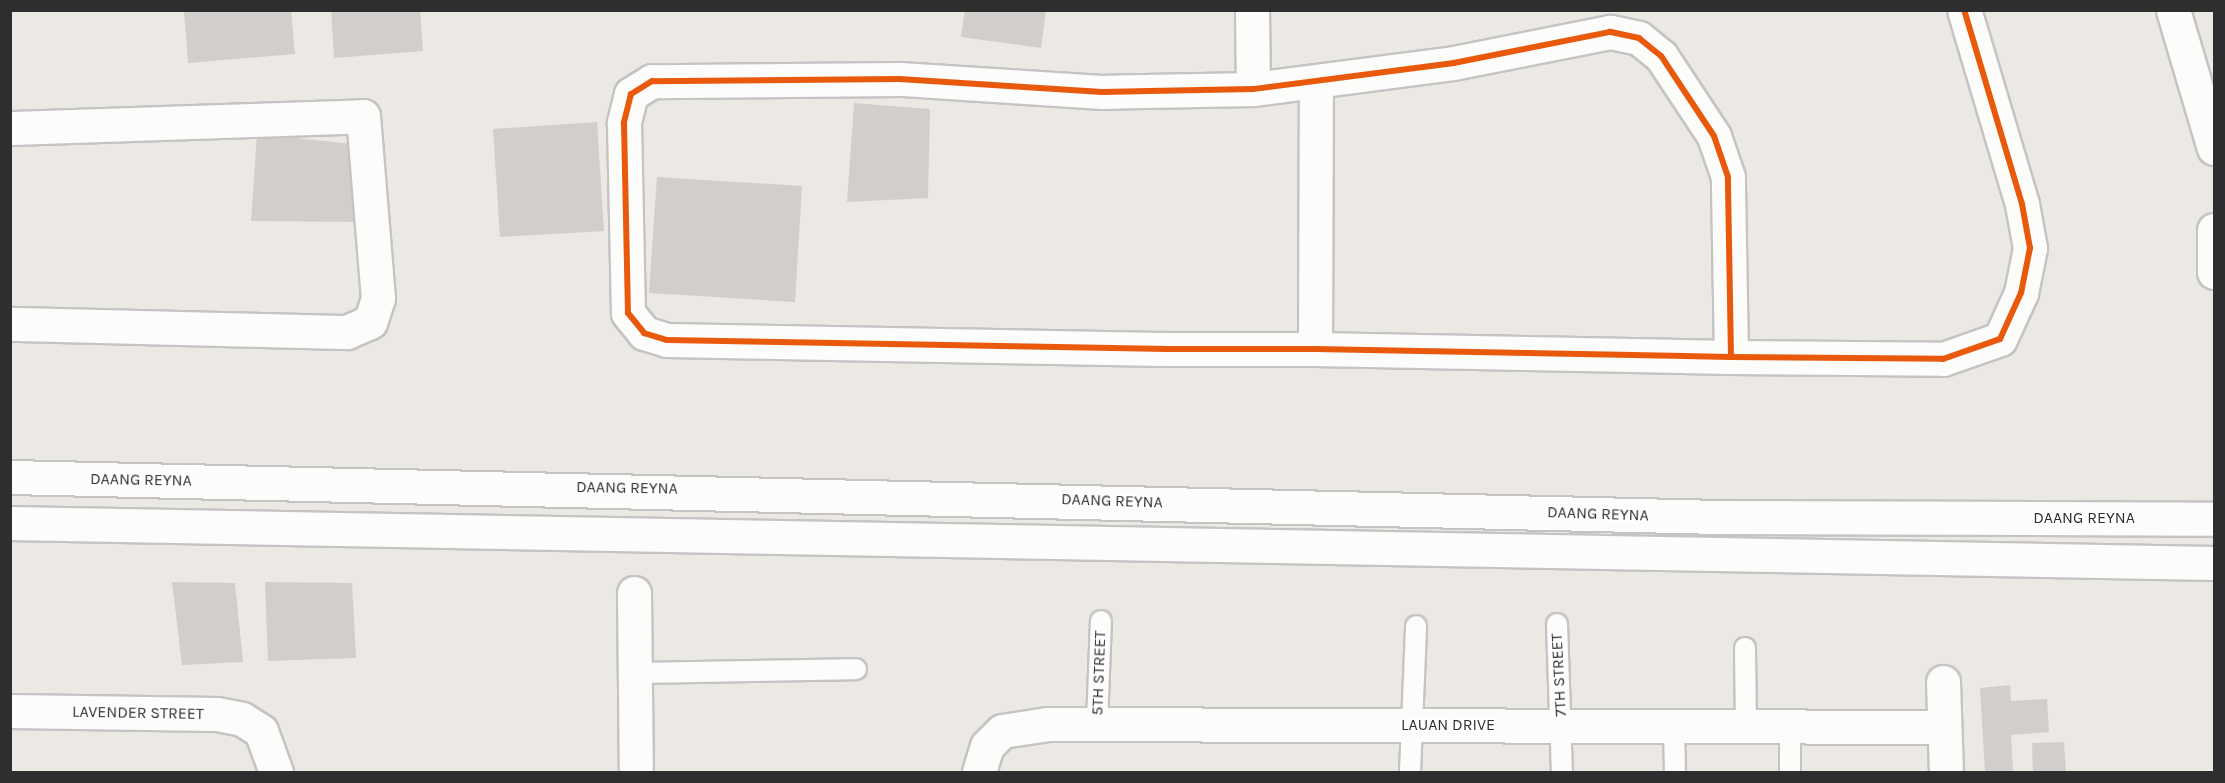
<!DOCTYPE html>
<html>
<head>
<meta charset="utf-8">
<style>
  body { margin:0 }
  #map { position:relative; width:2225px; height:783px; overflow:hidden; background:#ece8e4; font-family:Karla,sans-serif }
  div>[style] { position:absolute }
  .building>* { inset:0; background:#d1cecb }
  .roads { filter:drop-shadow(2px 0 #c5c4c5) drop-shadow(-2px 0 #c5c4c5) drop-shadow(0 2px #c5c4c5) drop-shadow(0 -2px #c5c4c5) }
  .lane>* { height:20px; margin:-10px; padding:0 10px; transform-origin:10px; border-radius:10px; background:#fcfcfb }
  .street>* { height:33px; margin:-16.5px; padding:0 16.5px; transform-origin:16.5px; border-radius:16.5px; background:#fcfcfb }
  .secondary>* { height:33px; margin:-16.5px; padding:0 16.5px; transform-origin:16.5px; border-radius:16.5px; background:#fcfcfb }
  .cycleway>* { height:6px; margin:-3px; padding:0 3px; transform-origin:3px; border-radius:3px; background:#e8590c }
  span { translate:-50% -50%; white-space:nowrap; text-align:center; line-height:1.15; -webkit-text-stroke:4.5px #fff; paint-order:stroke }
  .street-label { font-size:16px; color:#2e2e2e }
  .frame { position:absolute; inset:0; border:12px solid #2e2e2e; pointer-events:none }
</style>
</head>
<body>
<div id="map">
  <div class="building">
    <div style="clip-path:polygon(184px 10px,291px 10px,295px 54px,188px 63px)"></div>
    <div style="clip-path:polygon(331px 10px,420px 10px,423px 51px,334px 58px)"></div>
    <div style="clip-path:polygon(965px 10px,1046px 10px,1041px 48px,961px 37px)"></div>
    <div style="clip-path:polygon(854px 103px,930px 109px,928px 198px,847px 202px)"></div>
    <div style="clip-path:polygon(597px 122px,604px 231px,500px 237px,493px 129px)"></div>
    <div style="clip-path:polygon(257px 134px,352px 144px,354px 222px,251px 221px)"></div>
    <div style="clip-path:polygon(657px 177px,802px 186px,795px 302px,649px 293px)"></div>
    <div style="clip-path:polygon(172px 582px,235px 583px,243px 662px,182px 665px)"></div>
    <div style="clip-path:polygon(265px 582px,352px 583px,356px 658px,268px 661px)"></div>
    <div style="clip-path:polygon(2010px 685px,2011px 701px,2047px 699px,2049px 732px,2011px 735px,2013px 772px,1985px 772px,1980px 688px)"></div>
    <div style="clip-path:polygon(2064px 742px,2066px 772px,2033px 772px,2032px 743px)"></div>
  </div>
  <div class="roads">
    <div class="lane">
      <div style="left:1557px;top:624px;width:148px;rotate:88.1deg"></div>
      <div style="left:1745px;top:648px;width:78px;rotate:89.3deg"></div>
      <div style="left:634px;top:673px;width:222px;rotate:-1deg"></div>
      <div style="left:1097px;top:724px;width:103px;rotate:-87.8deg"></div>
      <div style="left:1674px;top:726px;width:46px;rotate:88.8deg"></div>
      <div style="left:1410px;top:772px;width:146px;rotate:-87.6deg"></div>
      <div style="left:1790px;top:772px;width:46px;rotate:-90deg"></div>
    </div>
    <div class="street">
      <div style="left:1252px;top:10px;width:79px;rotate:89.3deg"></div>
      <div style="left:2173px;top:10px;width:144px;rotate:73.5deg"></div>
      <div style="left:10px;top:128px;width:353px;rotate:-1.9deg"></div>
      <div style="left:363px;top:116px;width:183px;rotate:85.3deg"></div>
      <div style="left:378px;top:298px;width:25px;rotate:108deg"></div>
      <div style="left:370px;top:322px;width:25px;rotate:157deg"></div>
      <div style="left:347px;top:332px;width:337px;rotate:-178.6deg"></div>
      <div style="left:2214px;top:230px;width:42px;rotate:90deg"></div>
      <div style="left:1315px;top:349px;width:265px;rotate:-89.8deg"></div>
      <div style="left:1731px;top:357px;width:180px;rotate:-91deg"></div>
      <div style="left:1728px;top:177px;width:43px;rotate:-108.9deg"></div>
      <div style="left:1714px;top:136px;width:96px;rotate:-123.5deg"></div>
      <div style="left:1661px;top:56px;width:28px;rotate:-141deg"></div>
      <div style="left:1639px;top:38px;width:30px;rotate:-168deg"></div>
      <div style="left:1610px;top:32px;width:159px;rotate:168.8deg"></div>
      <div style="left:1454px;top:63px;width:203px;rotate:172.6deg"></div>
      <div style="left:1253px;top:89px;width:151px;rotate:178.9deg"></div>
      <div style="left:1102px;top:92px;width:203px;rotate:-176.3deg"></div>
      <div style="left:899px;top:79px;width:247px;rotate:179.5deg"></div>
      <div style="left:652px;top:81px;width:25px;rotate:148deg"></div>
      <div style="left:631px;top:94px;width:30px;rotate:104deg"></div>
      <div style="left:624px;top:123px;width:190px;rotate:88.8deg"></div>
      <div style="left:628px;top:313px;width:26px;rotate:51deg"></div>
      <div style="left:644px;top:333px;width:24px;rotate:17deg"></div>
      <div style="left:667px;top:340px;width:501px;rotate:1.03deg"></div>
      <div style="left:1168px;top:349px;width:147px"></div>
      <div style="left:1315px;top:349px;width:416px;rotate:1.1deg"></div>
      <div style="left:1731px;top:357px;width:212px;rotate:0.5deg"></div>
      <div style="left:1943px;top:359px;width:60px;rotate:-19.3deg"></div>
      <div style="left:2000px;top:339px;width:51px;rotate:-65.5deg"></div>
      <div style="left:2021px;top:293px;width:46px;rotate:-78.7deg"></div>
      <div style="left:2030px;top:248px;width:45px;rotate:-100.3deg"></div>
      <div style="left:2022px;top:204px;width:202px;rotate:-106.6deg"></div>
      <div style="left:634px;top:593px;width:179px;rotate:89.4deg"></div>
      <div style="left:1943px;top:682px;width:90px;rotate:88.1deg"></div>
      <div style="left:10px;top:711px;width:207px;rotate:0.8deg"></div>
      <div style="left:217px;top:714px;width:25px;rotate:11deg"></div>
      <div style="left:242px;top:719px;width:22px;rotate:32deg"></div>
      <div style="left:261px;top:731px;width:44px;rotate:69.9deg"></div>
      <div style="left:979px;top:772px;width:27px;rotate:-73deg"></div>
      <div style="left:987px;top:746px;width:21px;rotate:-45deg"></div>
      <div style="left:1002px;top:731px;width:47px;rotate:-8.7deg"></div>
      <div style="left:1048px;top:724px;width:896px;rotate:0.19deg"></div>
    </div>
    <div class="secondary">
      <div style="left:10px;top:477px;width:1715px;rotate:1.34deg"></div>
      <div style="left:1725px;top:517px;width:489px;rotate:0.2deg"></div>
      <div style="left:10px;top:523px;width:2204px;rotate:1.04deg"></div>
    </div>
  </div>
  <div class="cycleway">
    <div style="left:1731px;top:357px;width:180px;rotate:-91deg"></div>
    <div style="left:1728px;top:177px;width:43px;rotate:-108.9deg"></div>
    <div style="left:1714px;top:136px;width:96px;rotate:-123.5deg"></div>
    <div style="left:1661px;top:56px;width:28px;rotate:-141deg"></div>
    <div style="left:1639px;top:38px;width:30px;rotate:-168deg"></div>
    <div style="left:1610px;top:32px;width:159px;rotate:168.8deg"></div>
    <div style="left:1454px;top:63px;width:203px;rotate:172.6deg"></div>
    <div style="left:1253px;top:89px;width:151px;rotate:178.9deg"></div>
    <div style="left:1102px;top:92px;width:203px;rotate:-176.3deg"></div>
    <div style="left:899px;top:79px;width:247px;rotate:179.5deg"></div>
    <div style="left:652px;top:81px;width:25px;rotate:148deg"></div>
    <div style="left:631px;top:94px;width:30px;rotate:104deg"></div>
    <div style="left:624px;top:123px;width:190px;rotate:88.8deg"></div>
    <div style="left:628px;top:313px;width:26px;rotate:51deg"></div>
    <div style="left:644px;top:333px;width:24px;rotate:17deg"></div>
    <div style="left:667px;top:340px;width:501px;rotate:1.03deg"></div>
    <div style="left:1168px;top:349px;width:147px"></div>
    <div style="left:1315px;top:349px;width:416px;rotate:1.1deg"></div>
    <div style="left:1731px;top:357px;width:212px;rotate:0.5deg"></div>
    <div style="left:1943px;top:359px;width:60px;rotate:-19.3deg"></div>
    <div style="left:2000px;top:339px;width:51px;rotate:-65.5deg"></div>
    <div style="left:2021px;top:293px;width:46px;rotate:-78.7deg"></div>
    <div style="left:2030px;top:248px;width:45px;rotate:-100.3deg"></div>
    <div style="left:2022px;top:204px;width:202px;rotate:-106.6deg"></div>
  </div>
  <div class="street-label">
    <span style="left:141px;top:480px;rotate:1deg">DAANG REYNA</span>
    <span style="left:627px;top:488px;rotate:1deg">DAANG REYNA</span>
    <span style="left:1112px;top:501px;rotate:2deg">DAANG REYNA</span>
    <span style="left:1598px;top:514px;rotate:2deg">DAANG REYNA</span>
    <span style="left:2084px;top:518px">DAANG REYNA</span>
    <span style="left:1099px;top:673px;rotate:-88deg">5TH STREET</span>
    <span style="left:1559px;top:675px;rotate:-93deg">7TH STREET</span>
    <span style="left:138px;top:713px;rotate:1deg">LAVENDER STREET</span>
    <span style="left:1448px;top:725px">LAUAN DRIVE</span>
  </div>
  <div class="frame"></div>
</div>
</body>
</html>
